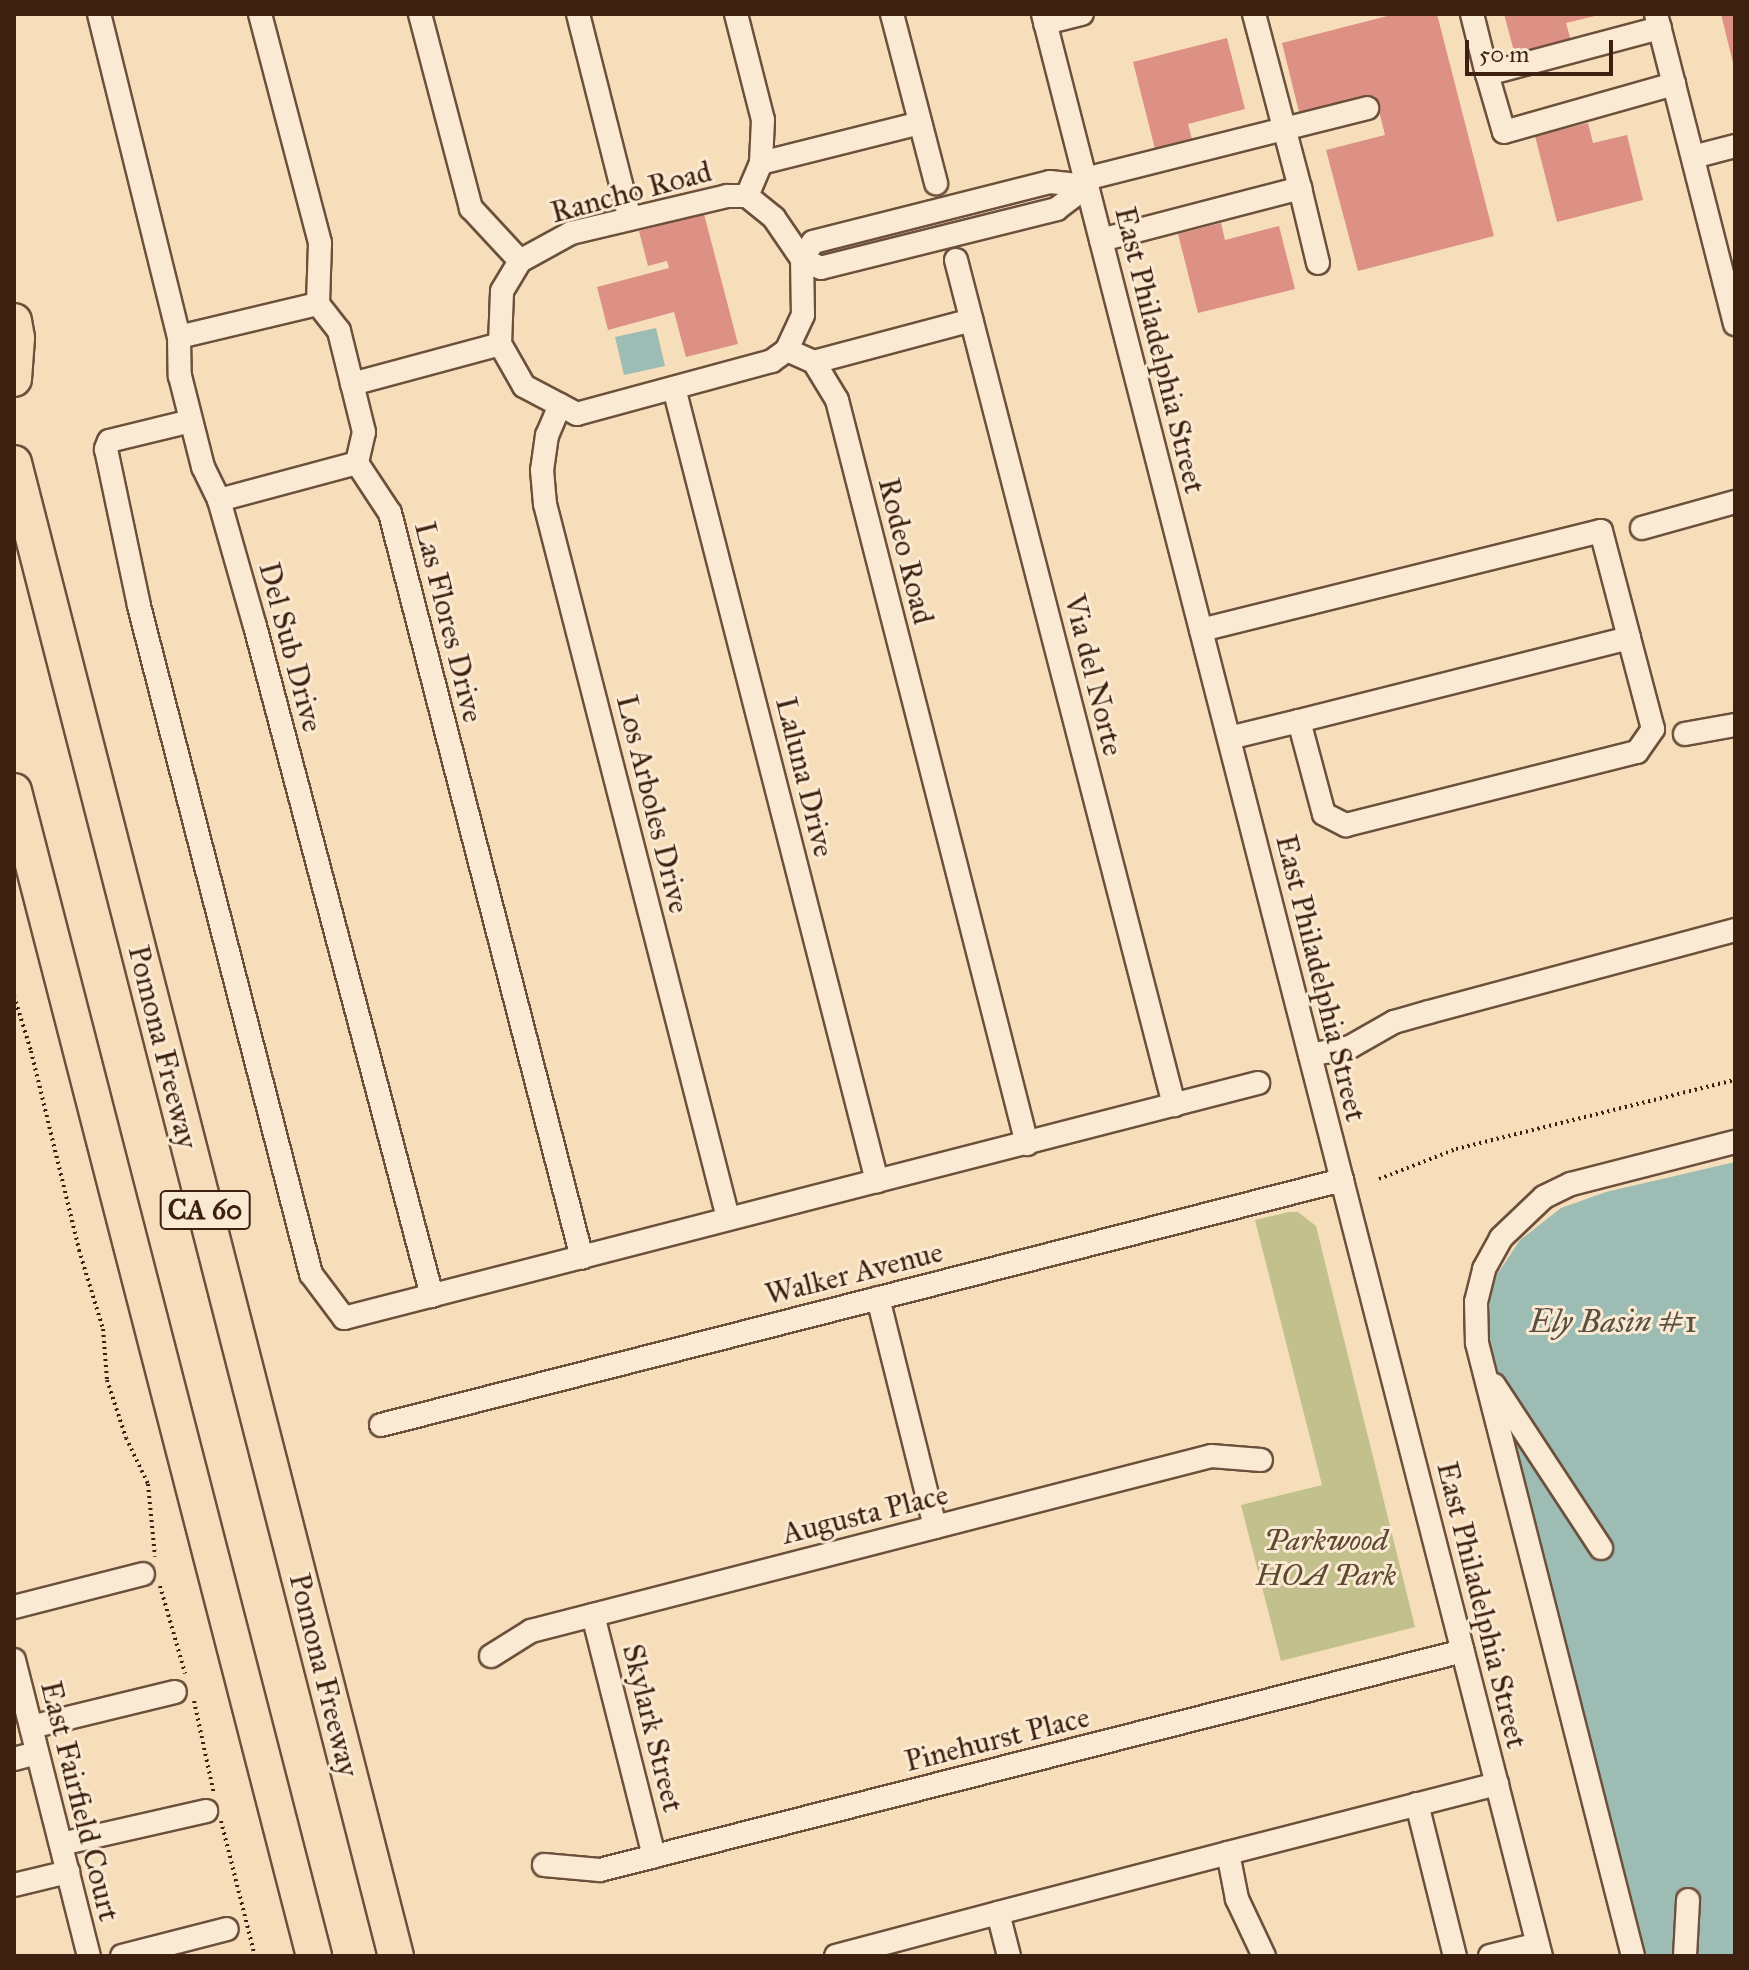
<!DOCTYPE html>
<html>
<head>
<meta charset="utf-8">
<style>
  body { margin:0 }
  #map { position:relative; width:1749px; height:1970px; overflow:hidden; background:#f7debb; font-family:"IM FELL Great Primer",serif }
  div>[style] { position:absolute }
  .green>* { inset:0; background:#c2c08c }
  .water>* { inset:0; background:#9dbcb4 }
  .building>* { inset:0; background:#dc9184 }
  .path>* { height:4px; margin-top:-2px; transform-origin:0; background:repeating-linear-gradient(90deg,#3e2011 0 2px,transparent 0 6px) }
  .roads { filter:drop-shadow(2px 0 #6c503c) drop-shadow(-2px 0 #6c503c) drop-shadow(0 2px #6c503c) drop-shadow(0 -2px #6c503c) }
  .minor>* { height:22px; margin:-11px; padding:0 11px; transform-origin:11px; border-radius:11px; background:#faead3 }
  .highway>* { height:34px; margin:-17px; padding:0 17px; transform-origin:17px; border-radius:17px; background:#f7debb }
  span { translate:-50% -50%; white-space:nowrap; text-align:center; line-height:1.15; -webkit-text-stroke:6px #faead3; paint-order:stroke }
  .shield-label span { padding:2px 6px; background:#faead3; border:2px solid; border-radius:6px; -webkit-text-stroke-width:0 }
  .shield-label { font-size:28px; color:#3e2011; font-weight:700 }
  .street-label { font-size:30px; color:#3e2011 }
  .park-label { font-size:30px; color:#5f4830; font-style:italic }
  .water-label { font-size:32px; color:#5a4f42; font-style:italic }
  .frame { position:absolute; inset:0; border:16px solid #3e2011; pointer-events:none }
  .scale { position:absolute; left:1465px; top:40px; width:148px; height:36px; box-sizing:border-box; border:4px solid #3e2011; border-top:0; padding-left:10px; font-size:24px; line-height:28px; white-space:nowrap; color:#3e2011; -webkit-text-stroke:6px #faead3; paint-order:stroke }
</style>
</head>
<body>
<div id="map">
  <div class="green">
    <div style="clip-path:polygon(1289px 1212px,1298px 1212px,1316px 1226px,1415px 1627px,1281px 1661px,1241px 1505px,1322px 1485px,1255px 1220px)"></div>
  </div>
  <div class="water">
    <div style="clip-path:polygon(656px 328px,665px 366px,624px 375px,615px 337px)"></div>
    <div style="clip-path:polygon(1735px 1162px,1735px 1956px,1644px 1956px,1489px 1337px,1490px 1285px,1520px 1240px,1561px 1208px,1606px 1192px)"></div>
  </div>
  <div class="building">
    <div style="clip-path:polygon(1395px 14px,1437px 14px,1494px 236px,1358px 271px,1326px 150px,1385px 135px,1375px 96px,1300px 116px,1282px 43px)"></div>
    <div style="clip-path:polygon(1504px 14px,1599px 14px,1599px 15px,1566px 23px,1571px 41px,1515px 55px)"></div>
    <div style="clip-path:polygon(1721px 14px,1735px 14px,1735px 67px,1734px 67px)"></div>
    <div style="clip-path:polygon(1227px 38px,1245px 109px,1188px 124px,1192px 139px,1155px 149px,1133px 62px)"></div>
    <div style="clip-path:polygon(1588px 123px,1593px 143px,1627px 135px,1643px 200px,1557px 222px,1535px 136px)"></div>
    <div style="clip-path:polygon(704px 214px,738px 344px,686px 357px,674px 312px,608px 330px,597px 287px,669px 268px,667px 261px,648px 266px,639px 231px)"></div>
    <div style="clip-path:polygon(1221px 223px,1225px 240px,1279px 226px,1295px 289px,1198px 313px,1178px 234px)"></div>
  </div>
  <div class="path">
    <div style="left:14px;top:996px;width:58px;rotate:72.8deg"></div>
    <div style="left:31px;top:1051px;width:205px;rotate:76.4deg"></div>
    <div style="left:79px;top:1250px;width:83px;rotate:73.1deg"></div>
    <div style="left:103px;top:1329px;width:51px;rotate:85.5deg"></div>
    <div style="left:107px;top:1380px;width:61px;rotate:71.9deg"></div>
    <div style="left:126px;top:1438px;width:51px;rotate:64.4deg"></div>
    <div style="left:148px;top:1484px;width:73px;rotate:84.5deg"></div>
    <div style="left:1379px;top:1179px;width:83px;rotate:-21.3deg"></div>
    <div style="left:1456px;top:1149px;width:287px;rotate:-13.9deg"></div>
    <div style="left:160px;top:1586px;width:91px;rotate:74deg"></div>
    <div style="left:194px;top:1701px;width:95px;rotate:77.9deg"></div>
    <div style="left:221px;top:1821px;width:139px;rotate:75.9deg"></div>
  </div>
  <div class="roads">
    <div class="minor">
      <div style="left:99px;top:14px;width:333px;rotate:76.1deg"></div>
      <div style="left:179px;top:337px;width:39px;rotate:89deg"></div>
      <div style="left:180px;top:376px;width:94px;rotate:75.8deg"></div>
      <div style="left:203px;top:467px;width:37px;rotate:64deg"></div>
      <div style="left:219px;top:500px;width:131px;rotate:74.1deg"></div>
      <div style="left:255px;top:626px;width:693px;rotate:75.2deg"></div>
      <div style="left:260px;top:14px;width:237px;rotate:75.3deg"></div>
      <div style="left:320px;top:243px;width:61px;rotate:91.9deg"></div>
      <div style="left:318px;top:304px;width:34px;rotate:52deg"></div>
      <div style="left:339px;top:331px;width:104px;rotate:76.1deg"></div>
      <div style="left:364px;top:432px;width:32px;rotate:103deg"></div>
      <div style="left:357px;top:463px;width:60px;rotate:56.6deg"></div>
      <div style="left:390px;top:513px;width:769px;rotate:75.55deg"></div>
      <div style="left:420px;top:14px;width:201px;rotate:75.3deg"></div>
      <div style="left:471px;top:208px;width:72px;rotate:47.2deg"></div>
      <div style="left:578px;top:14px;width:211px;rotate:75.8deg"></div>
      <div style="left:736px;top:14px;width:109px;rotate:75.7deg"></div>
      <div style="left:763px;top:120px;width:43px;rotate:92.7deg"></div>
      <div style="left:761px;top:163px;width:36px;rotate:113deg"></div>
      <div style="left:892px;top:14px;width:175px;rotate:75.4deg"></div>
      <div style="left:1043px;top:14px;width:2005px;rotate:75.62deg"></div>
      <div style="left:1472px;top:14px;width:62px;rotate:76deg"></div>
      <div style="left:1487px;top:74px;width:179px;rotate:-14.9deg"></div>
      <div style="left:1656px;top:14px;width:320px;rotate:75.7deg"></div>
      <div style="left:1045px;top:23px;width:38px;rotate:-14deg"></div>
      <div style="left:1487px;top:74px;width:60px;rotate:73.7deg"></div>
      <div style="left:1504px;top:132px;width:177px;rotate:-15.8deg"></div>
      <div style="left:1693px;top:157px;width:43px;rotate:-14.7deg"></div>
      <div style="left:761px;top:163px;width:164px;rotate:-14.1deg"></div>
      <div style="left:1085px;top:179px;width:291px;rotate:-14.1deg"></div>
      <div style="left:1050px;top:182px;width:37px;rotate:6deg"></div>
      <div style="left:1087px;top:186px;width:38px;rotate:143deg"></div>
      <div style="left:1057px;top:209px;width:243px;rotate:166deg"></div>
      <div style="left:821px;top:268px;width:21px;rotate:-155deg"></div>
      <div style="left:802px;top:259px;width:20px;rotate:-57deg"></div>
      <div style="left:813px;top:242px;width:244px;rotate:-14.2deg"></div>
      <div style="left:1300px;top:188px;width:77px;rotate:76.5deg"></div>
      <div style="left:727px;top:196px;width:20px"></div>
      <div style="left:747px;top:196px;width:35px;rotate:39deg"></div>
      <div style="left:774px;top:218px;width:50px;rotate:55.7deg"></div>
      <div style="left:802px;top:259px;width:56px;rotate:89deg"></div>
      <div style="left:803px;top:315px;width:38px;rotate:115deg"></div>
      <div style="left:787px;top:350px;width:19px;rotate:144deg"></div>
      <div style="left:772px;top:361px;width:202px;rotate:164.8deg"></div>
      <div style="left:577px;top:414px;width:60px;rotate:-152.2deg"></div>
      <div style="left:524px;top:386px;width:48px;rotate:-119.7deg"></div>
      <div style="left:500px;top:344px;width:53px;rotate:-87.8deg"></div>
      <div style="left:502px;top:291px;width:35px;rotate:-59deg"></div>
      <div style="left:520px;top:261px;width:58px;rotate:-28.8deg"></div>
      <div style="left:571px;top:233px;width:160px;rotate:-13.3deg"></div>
      <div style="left:1101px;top:240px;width:206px;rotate:-14.6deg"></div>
      <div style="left:1300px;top:188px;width:180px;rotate:-104.8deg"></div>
      <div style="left:956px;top:260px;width:873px;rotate:75.53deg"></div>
      <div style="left:179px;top:337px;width:143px;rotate:-13.4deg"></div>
      <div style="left:787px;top:350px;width:30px;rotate:24deg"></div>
      <div style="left:814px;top:362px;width:44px;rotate:58.8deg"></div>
      <div style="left:837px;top:400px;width:768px;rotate:75.67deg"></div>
      <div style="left:814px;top:362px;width:163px;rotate:-14.9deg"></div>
      <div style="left:352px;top:384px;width:153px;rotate:-15.1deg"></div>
      <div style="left:674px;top:388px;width:819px;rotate:75.64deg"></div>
      <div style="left:560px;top:405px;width:33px;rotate:113deg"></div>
      <div style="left:547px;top:435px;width:35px;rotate:98deg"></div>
      <div style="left:542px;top:470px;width:34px;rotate:85deg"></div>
      <div style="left:545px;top:504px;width:737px;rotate:75.62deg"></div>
      <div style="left:191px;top:421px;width:84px;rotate:166.3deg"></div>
      <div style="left:109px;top:441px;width:9px;rotate:111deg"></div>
      <div style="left:106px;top:449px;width:160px;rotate:78.1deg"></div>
      <div style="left:139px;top:606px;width:690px;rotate:75.56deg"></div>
      <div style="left:311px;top:1274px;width:55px;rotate:53.1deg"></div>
      <div style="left:344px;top:1318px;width:944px;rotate:-14.42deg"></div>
      <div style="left:219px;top:500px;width:143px;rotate:-15deg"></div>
      <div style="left:1642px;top:528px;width:97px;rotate:-15.6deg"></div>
      <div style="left:1201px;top:630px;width:412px;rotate:-13.9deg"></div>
      <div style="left:1601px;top:531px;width:111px;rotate:75.3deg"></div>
      <div style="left:1685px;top:734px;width:51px;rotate:-10.2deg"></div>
      <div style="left:1229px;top:738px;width:72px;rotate:-13.7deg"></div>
      <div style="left:1299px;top:721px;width:96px;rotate:75deg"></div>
      <div style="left:1324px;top:814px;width:25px;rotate:27deg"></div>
      <div style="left:1346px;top:825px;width:300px;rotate:-14.1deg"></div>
      <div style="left:1637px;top:752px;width:28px;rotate:-55deg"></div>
      <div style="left:1653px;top:729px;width:94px;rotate:-104.8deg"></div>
      <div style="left:1629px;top:638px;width:340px;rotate:165.9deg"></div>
      <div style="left:1310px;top:1055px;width:41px;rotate:-11.3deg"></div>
      <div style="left:1350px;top:1047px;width:51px;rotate:-29.6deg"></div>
      <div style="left:1394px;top:1022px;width:36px;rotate:-16deg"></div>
      <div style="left:1429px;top:1012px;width:317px;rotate:-15deg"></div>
      <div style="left:878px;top:1298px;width:236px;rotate:76deg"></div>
      <div style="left:1494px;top:1385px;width:195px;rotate:56.7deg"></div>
      <div style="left:381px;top:1425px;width:992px;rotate:-14.3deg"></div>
      <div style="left:14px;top:1607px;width:133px;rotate:-14.3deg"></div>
      <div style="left:593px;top:1615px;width:249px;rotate:75.8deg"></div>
      <div style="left:491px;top:1656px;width:47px;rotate:-32deg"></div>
      <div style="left:531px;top:1631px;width:702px;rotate:-14.43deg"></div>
      <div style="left:1211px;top:1456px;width:50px;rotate:4.6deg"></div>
      <div style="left:14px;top:1660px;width:305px;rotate:75.8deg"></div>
      <div style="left:31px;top:1727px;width:148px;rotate:-13.7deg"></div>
      <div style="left:14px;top:1759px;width:24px;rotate:-15deg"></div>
      <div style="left:1417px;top:1804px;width:157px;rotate:76deg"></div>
      <div style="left:61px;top:1844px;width:149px;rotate:-12.8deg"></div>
      <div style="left:1228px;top:1853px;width:278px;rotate:-14.4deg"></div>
      <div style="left:544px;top:1865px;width:56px;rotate:5.1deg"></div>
      <div style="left:600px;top:1870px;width:890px;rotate:-14.24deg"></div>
      <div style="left:14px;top:1885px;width:56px;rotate:-13.5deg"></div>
      <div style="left:122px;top:1956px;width:108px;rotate:-14.4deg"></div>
      <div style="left:836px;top:1956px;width:168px;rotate:-14.9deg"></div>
      <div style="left:1009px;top:1956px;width:44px;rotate:-104.3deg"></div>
      <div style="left:998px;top:1913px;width:238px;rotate:-14.6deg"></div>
      <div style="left:1228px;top:1853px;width:47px;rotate:78.9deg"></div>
      <div style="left:1237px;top:1899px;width:63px;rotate:64.7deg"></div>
      <div style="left:1490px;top:1956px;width:49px;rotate:-14deg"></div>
      <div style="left:1633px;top:1956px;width:633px;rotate:-104.28deg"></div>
      <div style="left:1477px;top:1343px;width:41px;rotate:-91.4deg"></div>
      <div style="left:1476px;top:1302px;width:34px;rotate:-76deg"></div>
      <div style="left:1484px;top:1269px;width:35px;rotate:-61deg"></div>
      <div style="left:1501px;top:1238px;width:59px;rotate:-43.6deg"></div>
      <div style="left:1544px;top:1197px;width:30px;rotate:-26deg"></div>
      <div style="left:1571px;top:1184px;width:169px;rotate:-14.4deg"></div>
      <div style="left:1685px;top:1956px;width:56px;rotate:-86.9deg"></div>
    </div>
    <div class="highway">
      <div style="left:14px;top:321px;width:17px;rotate:80deg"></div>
      <div style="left:17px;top:338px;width:41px;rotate:94.2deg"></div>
      <div style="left:14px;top:463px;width:1541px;rotate:75.65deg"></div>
      <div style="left:14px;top:791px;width:1203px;rotate:75.56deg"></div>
    </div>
  </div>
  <div class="shield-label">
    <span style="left:205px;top:1210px">CA 60</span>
  </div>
  <div class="street-label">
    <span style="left:631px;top:192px;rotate:-15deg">Rancho Road</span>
    <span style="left:1160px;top:350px;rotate:76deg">East Philadelphia Street</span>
    <span style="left:906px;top:551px;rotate:76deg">Rodeo Road</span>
    <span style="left:449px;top:622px;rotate:76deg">Las Flores Drive</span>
    <span style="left:291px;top:647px;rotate:75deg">Del Sub Drive</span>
    <span style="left:1094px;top:675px;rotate:76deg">Via del Norte</span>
    <span style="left:805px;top:777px;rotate:76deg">Laluna Drive</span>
    <span style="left:653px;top:804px;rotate:76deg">Los Arboles Drive</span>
    <span style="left:1321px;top:978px;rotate:76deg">East Philadelphia Street</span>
    <span style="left:163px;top:1047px;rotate:76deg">Pomona Freeway</span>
    <span style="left:854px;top:1273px;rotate:-14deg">Walker Avenue</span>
    <span style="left:865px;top:1514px;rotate:-14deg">Augusta Place</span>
    <span style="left:1482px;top:1605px;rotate:76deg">East Philadelphia Street</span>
    <span style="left:324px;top:1675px;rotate:76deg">Pomona Freeway</span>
    <span style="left:653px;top:1728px;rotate:76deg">Skylark Street</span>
    <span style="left:997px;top:1739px;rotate:-14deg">Pinehurst Place</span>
    <span style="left:80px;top:1801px;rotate:76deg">East Fairfield Court</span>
  </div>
  <div class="park-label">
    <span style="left:1326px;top:1557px">Parkwood<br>HOA Park</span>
  </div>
  <div class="water-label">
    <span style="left:1613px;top:1322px">Ely Basin #1</span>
  </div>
  <div class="frame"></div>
  <div class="scale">50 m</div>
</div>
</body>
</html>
